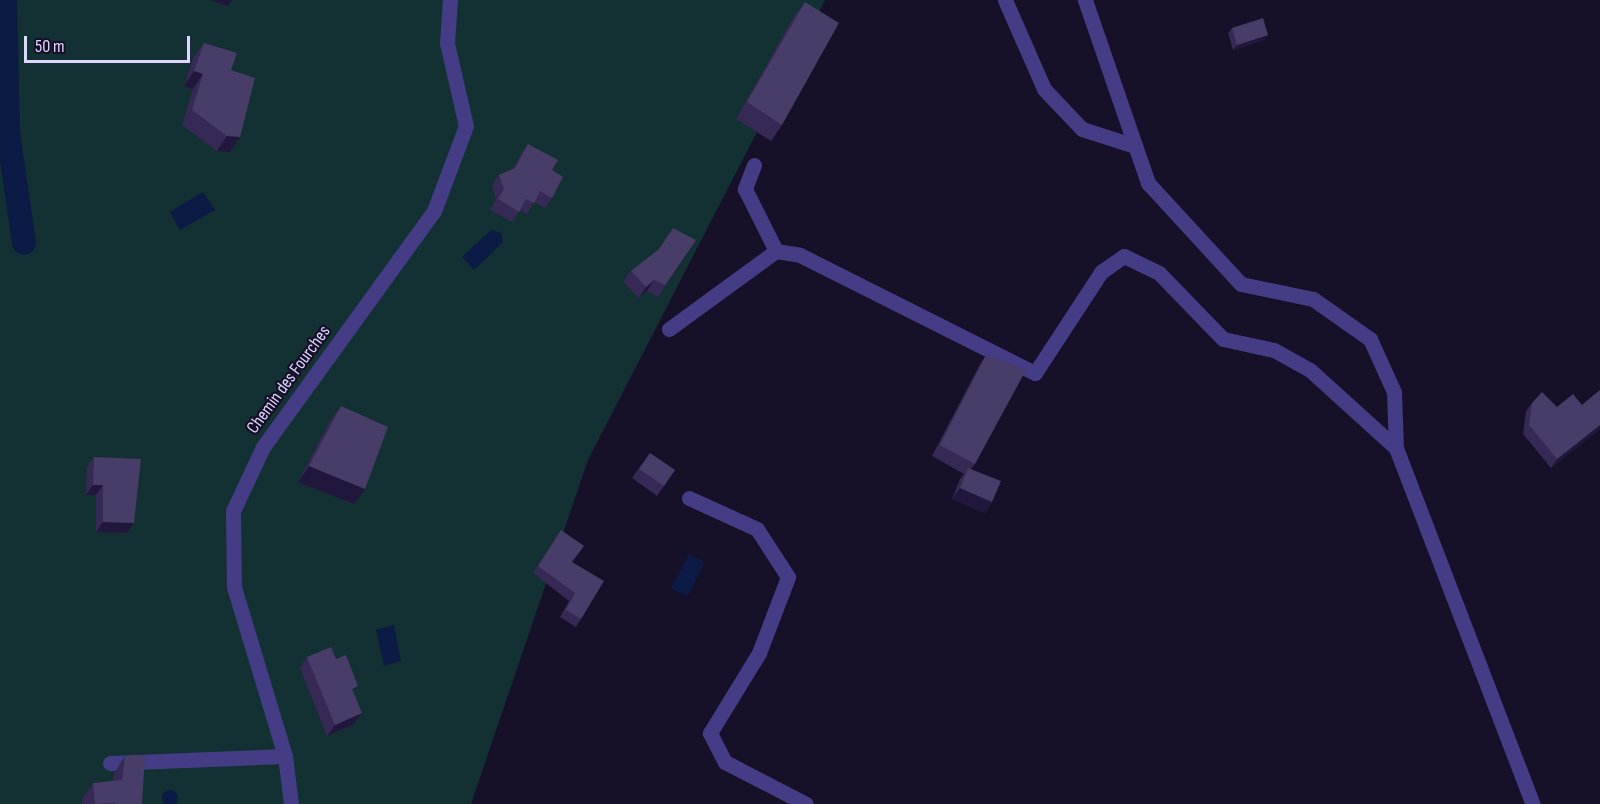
<!DOCTYPE html>
<html>
<head>
<meta charset="utf-8">
<style>
  body { margin:0 }
  #map { position:relative; width:1600px; height:804px; overflow:hidden; background:#161028; font-family:"Sofia Sans Condensed",sans-serif }
  div>[style] { position:absolute }
  .green>* { inset:0; background:#133032 }
  .water>* { inset:0; background:#0b1b46 }
  .round { border-radius:50% }
  .canal>* { height:24px; margin:-12px; padding:0 12px; transform-origin:12px; border-radius:12px; background:#0b1b46 }
  .minor>* { height:15px; margin:-7.5px; padding:0 7.5px; transform-origin:7.5px; border-radius:7.5px; background:#453c86 }
  .wall>* { inset:0; background:#362956 }
  .shaded-wall>* { inset:0; background:#21173c }
  .building>* { inset:0; background:#483c68 }
  span { translate:-50% -50%; white-space:nowrap; text-align:center; line-height:1.15; -webkit-text-stroke:4.5px #161028; paint-order:stroke }
  .street-label { font-size:18px; color:#dfd7ff }
  .scale { position:absolute; left:24px; top:36px; width:166px; height:27px; box-sizing:border-box; border:3px solid #dfd7ff; border-top:0; padding-left:8px; font-size:18px; line-height:21px; white-space:nowrap; color:#dfd7ff; -webkit-text-stroke:4px #161028; paint-order:stroke }
</style>
</head>
<body>
<div id="map">
  <div class="green">
    <div style="clip-path:polygon(0 0,825px 0,588px 460px,471px 804px,0 804px)"></div>
  </div>
  <div class="water">
    <div style="clip-path:polygon(203px 192px,215px 210px,180px 230px,170px 212px)"></div>
    <div style="clip-path:polygon(491px 230px,501px 233px,503px 242px,474px 270px,462px 257px)"></div>
    <div style="clip-path:polygon(689px 554px,705px 562px,688px 596px,671px 588px)"></div>
    <div style="clip-path:polygon(394px 625px,401px 661px,384px 666px,376px 630px)"></div>
    <div class="round" style="left:162px;top:790px;width:16px;height:16px"></div>
  </div>
  <div class="canal">
    <div style="left:5px;top:0;width:133px;rotate:88.7deg"></div>
    <div style="left:8px;top:133px;width:111px;rotate:81.7deg"></div>
  </div>
  <div class="minor">
    <div style="left:1005px;top:0;width:97px;rotate:66.3deg"></div>
    <div style="left:1044px;top:89px;width:55px;rotate:46.5deg"></div>
    <div style="left:1082px;top:129px;width:56px;rotate:17.8deg"></div>
    <div style="left:1085px;top:0;width:194px;rotate:71deg"></div>
    <div style="left:1148px;top:183px;width:137px;rotate:47.4deg"></div>
    <div style="left:1241px;top:284px;width:74px;rotate:11.8deg"></div>
    <div style="left:1313px;top:299px;width:70px;rotate:35.1deg"></div>
    <div style="left:1370px;top:339px;width:58px;rotate:65.6deg"></div>
    <div style="left:1394px;top:392px;width:56px;rotate:88deg"></div>
    <div style="left:1396px;top:448px;width:381px;rotate:69deg"></div>
    <div style="left:754px;top:165px;width:26px;rotate:111deg"></div>
    <div style="left:745px;top:189px;width:69px;rotate:63.4deg"></div>
    <div style="left:669px;top:329px;width:132px;rotate:-36.1deg"></div>
    <div style="left:776px;top:251px;width:24px;rotate:9deg"></div>
    <div style="left:800px;top:255px;width:263px;rotate:26.7deg"></div>
    <div style="left:1035px;top:373px;width:121px;rotate:-56.8deg"></div>
    <div style="left:1101px;top:272px;width:28px;rotate:-35deg"></div>
    <div style="left:1124px;top:256px;width:39px;rotate:26deg"></div>
    <div style="left:1159px;top:273px;width:92px;rotate:45.9deg"></div>
    <div style="left:1223px;top:339px;width:52px;rotate:12.2deg"></div>
    <div style="left:1274px;top:350px;width:41px;rotate:29.1deg"></div>
    <div style="left:1310px;top:370px;width:116px;rotate:42.2deg"></div>
    <div style="left:689px;top:498px;width:75px;rotate:24.5deg"></div>
    <div style="left:757px;top:529px;width:57px;rotate:57.1deg"></div>
    <div style="left:788px;top:577px;width:81px;rotate:110.9deg"></div>
    <div style="left:759px;top:653px;width:94px;rotate:121.5deg"></div>
    <div style="left:710px;top:733px;width:33px;rotate:63deg"></div>
    <div style="left:725px;top:762px;width:91px;rotate:27.4deg"></div>
    <div style="left:110px;top:763px;width:175px;rotate:-2.3deg"></div>
    <div style="left:291px;top:804px;width:48px;rotate:-97.1deg"></div>
    <div style="left:285px;top:756px;width:177px;rotate:-106.8deg"></div>
    <div style="left:234px;top:587px;width:76px;rotate:-90.8deg"></div>
    <div style="left:233px;top:511px;width:71px;rotate:-64.9deg"></div>
    <div style="left:263px;top:447px;width:291px;rotate:-54.1deg"></div>
    <div style="left:434px;top:211px;width:91px;rotate:-69.4deg"></div>
    <div style="left:466px;top:126px;width:85px;rotate:-102.9deg"></div>
    <div style="left:447px;top:43px;width:43px;rotate:-86deg"></div>
  </div>
  <div class="wall">
    <div style="clip-path:polygon(805px 2px,782px 125px,771px 141px,736px 119px,793px 18px)"></div>
    <div style="clip-path:polygon(1232px 28px,1268px 35px,1264px 40px,1233px 50px,1228px 33px)"></div>
    <div style="clip-path:polygon(204px 43px,231px 70px,230px 152px,217px 151px,182px 125px,193px 89px,184px 86px,193px 58px)"></div>
    <div style="clip-path:polygon(528px 144px,552px 170px,552px 198px,545px 208px,534px 202px,527px 214px,520px 210px,512px 222px,490px 210px,496px 199px,492px 185px,499px 175px,513px 169px,521px 154px)"></div>
    <div style="clip-path:polygon(696px 240px,658px 297px,647px 291px,639px 298px,623px 282px,631px 271px)"></div>
    <div style="clip-path:polygon(986px 355px,975px 464px,971px 469px,992px 502px,985px 513px,952px 499px,960px 479px,964px 474px,932px 456px,979px 366px)"></div>
    <div style="clip-path:polygon(1600px 390px,1600px 429px,1551px 468px,1523px 434px,1526px 411px,1532px 403px,1557px 407px,1582px 405px)"></div>
    <div style="clip-path:polygon(341px 406px,354px 504px,298px 482px,330px 421px)"></div>
    <div style="clip-path:polygon(650px 453px,675px 470px,657px 496px,632px 478px)"></div>
    <div style="clip-path:polygon(94px 457px,134px 523px,127px 533px,96px 532px,96px 495px,86px 495px,87px 467px)"></div>
    <div style="clip-path:polygon(561px 530px,572px 563px,581px 619px,576px 627px,560px 617px,569px 601px,533px 573px)"></div>
    <div style="clip-path:polygon(307px 657px,336px 659px,354px 693px,362px 713px,354px 724px,327px 736px,300px 668px)"></div>
    <div style="clip-path:polygon(125px 756px,142px 804px,82px 804px,82px 799px,93px 783px,113px 781px,114px 773px)"></div>
  </div>
  <div class="shaded-wall">
    <div style="clip-path:polygon(210px 0,232px 0,228px 6px)"></div>
    <div style="clip-path:polygon(1268px 35px,1264px 40px,1233px 50px,1237px 45px)"></div>
    <div style="clip-path:polygon(194px 71px,203px 74px,193px 89px,184px 86px)"></div>
    <div style="clip-path:polygon(227px 136px,240px 137px,230px 152px,217px 151px)"></div>
    <div style="clip-path:polygon(654px 280px,647px 291px,639px 298px,646px 287px)"></div>
    <div style="clip-path:polygon(1600px 425px,1600px 429px,1551px 468px,1557px 459px)"></div>
    <div style="clip-path:polygon(309px 466px,365px 489px,354px 504px,298px 482px)"></div>
    <div style="clip-path:polygon(93px 485px,103px 485px,96px 495px,86px 495px)"></div>
    <div style="clip-path:polygon(960px 488px,992px 502px,985px 513px,952px 499px)"></div>
    <div style="clip-path:polygon(103px 522px,134px 523px,127px 533px,96px 532px)"></div>
    <div style="clip-path:polygon(362px 713px,354px 724px,327px 736px,335px 725px)"></div>
  </div>
  <div class="building">
    <div style="clip-path:polygon(805px 2px,839px 23px,782px 125px,747px 102px)"></div>
    <div style="clip-path:polygon(1263px 18px,1268px 35px,1237px 45px,1232px 28px)"></div>
    <div style="clip-path:polygon(204px 43px,237px 53px,231px 70px,255px 78px,240px 137px,227px 136px,192px 110px,203px 74px,194px 71px)"></div>
    <div style="clip-path:polygon(528px 144px,558px 160px,552px 170px,563px 177px,552px 198px,540px 191px,534px 203px,526px 199px,519px 212px,498px 199px,504px 189px,499px 175px,515px 168px)"></div>
    <div style="clip-path:polygon(673px 228px,696px 240px,665px 285px,654px 280px,646px 287px,631px 271px,659px 249px)"></div>
    <div style="clip-path:polygon(986px 355px,1026px 370px,975px 464px,940px 445px)"></div>
    <div style="clip-path:polygon(1600px 390px,1600px 425px,1557px 459px,1529px 425px,1532px 403px,1542px 392px,1557px 407px,1573px 394px,1582px 405px)"></div>
    <div style="clip-path:polygon(341px 406px,388px 427px,365px 489px,309px 466px)"></div>
    <div style="clip-path:polygon(650px 453px,675px 470px,664px 486px,639px 469px)"></div>
    <div style="clip-path:polygon(94px 457px,141px 459px,134px 523px,103px 522px,103px 485px,93px 485px)"></div>
    <div style="clip-path:polygon(968px 468px,1001px 481px,992px 502px,960px 488px)"></div>
    <div style="clip-path:polygon(561px 530px,584px 546px,572px 562px,604px 581px,581px 619px,566px 610px,575px 593px,538px 566px)"></div>
    <div style="clip-path:polygon(331px 647px,336px 659px,346px 655px,358px 686px,352px 689px,362px 713px,335px 725px,307px 657px)"></div>
    <div style="clip-path:polygon(125px 756px,145px 756px,142px 804px,115px 804px,115px 803px,95px 804px,93px 783px,122px 780px)"></div>
  </div>
  <div class="street-label">
    <span style="left:289px;top:380px;rotate:-54deg">Chemin des Fourches</span>
  </div>
  <div class="scale">50 m</div>
</div>
</body>
</html>
